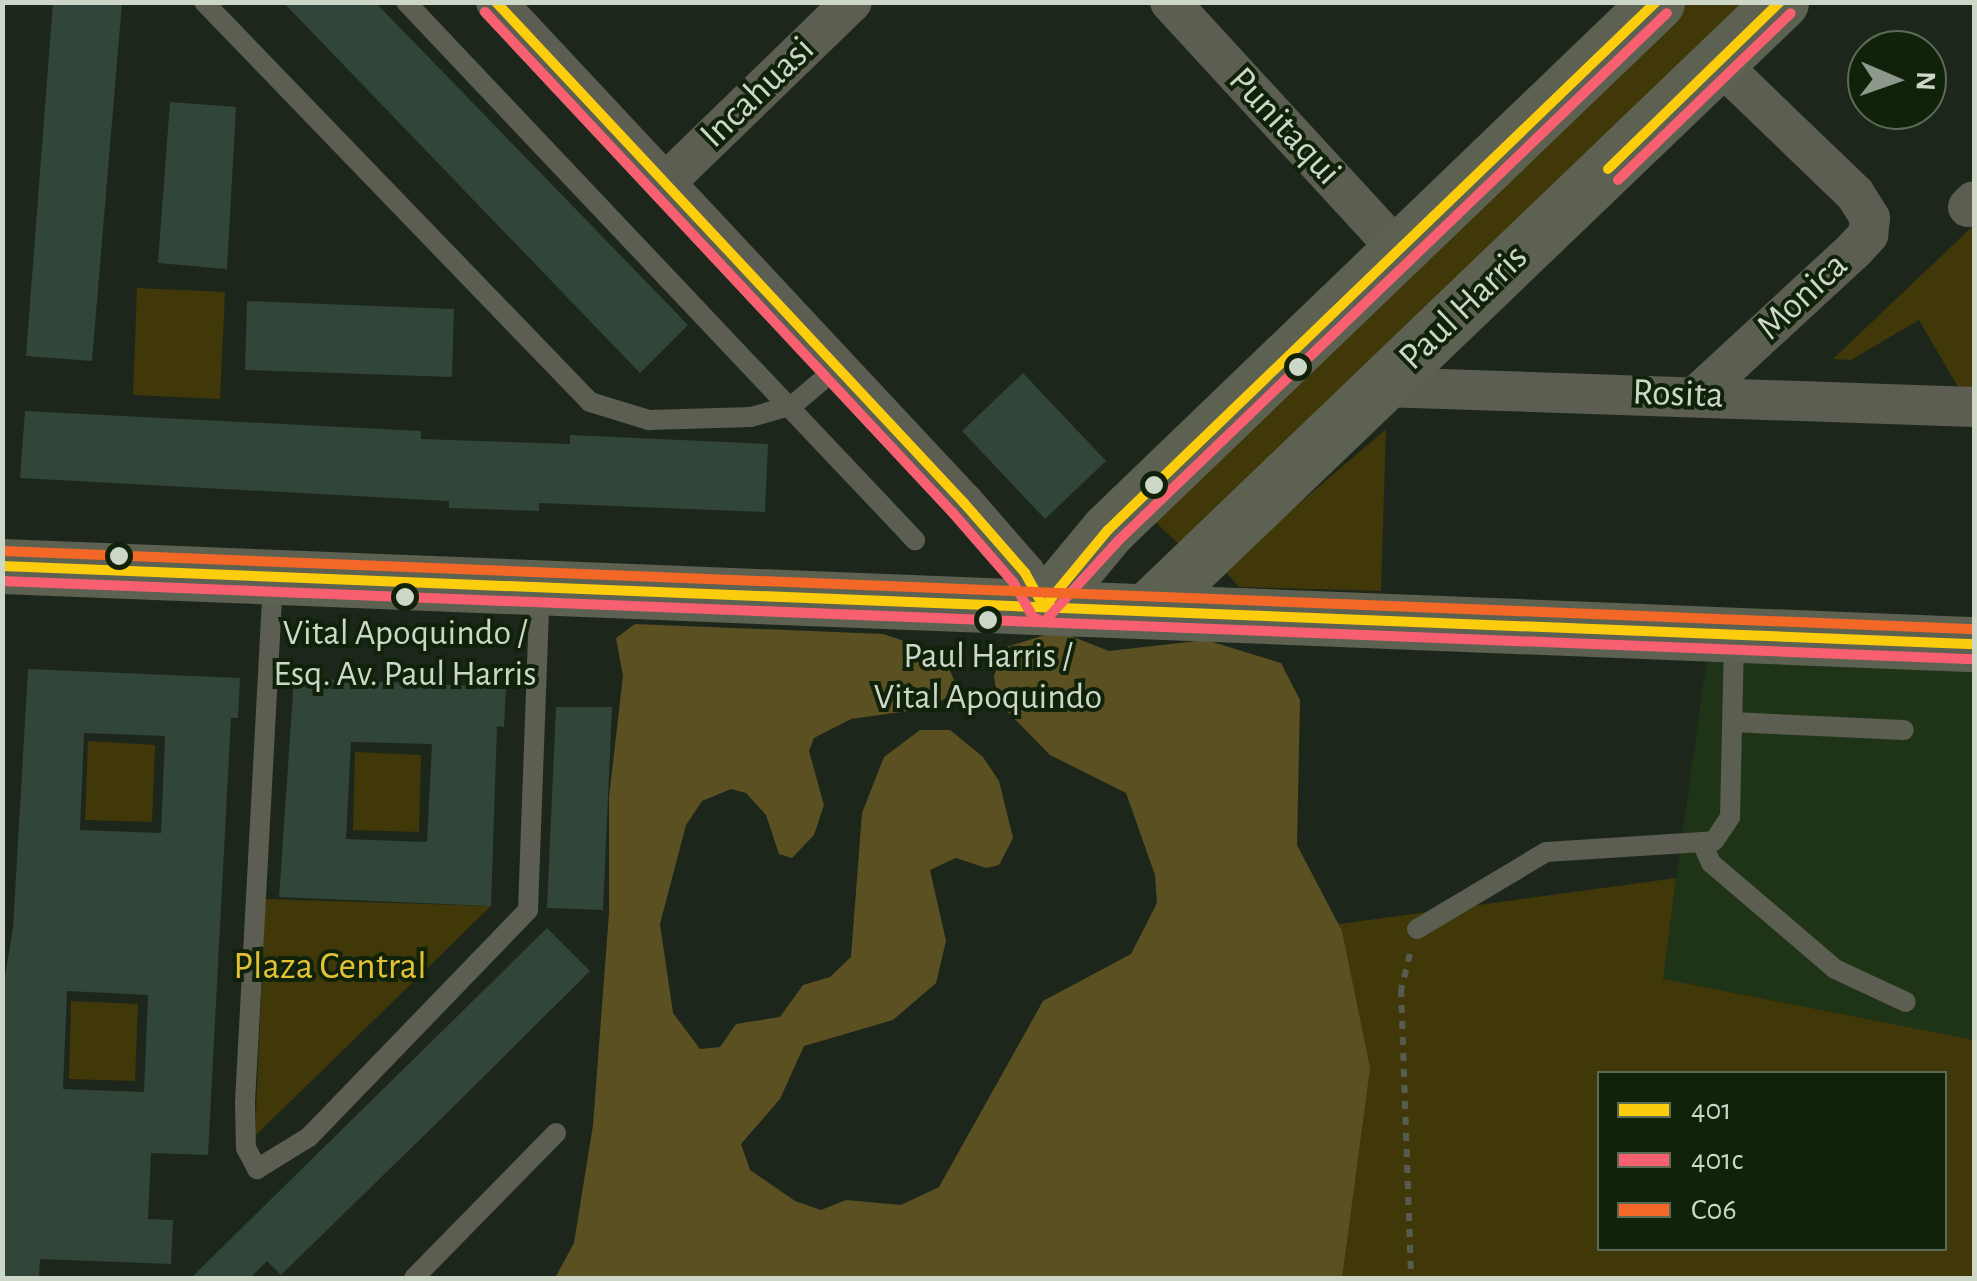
<!DOCTYPE html>
<html>
<head>
<meta charset="utf-8">
<style>
  body { margin:0 }
  #map { position:relative; width:1977px; height:1281px; overflow:hidden; background:#1d261a; font-family:"Alegreya Sans",sans-serif }
  div>[style] { position:absolute }
  .built>* { inset:0; background:#1f3317 }
  .green>* { inset:0; background:#41380a }
  .forest>* { inset:0; background:#5b5022 }
  .building>* { inset:0; background:#324539 }
  .path>* { height:6px; margin-top:-3px; transform-origin:0; background:repeating-linear-gradient(90deg,#565c50 0 8px,transparent 0 16px) }
  .lane>* { height:20px; margin:-10px; padding:0 10px; transform-origin:10px; border-radius:10px; background:#5b5e51 }
  .street>* { height:40px; margin:-20px; padding:0 20px; transform-origin:20px; border-radius:20px; background:#5b5e51 }
  .secondary>* { height:55px; margin:-27.5px; padding:0 27.5px; transform-origin:27.5px; border-radius:27.5px; background:#5c6151 }
  .bus-1>* { height:10px; margin:-5px; padding:0 5px; transform-origin:5px; border-radius:5px; background:#fccd0d }
  .bus-2>* { height:10px; margin:-5px; padding:0 5px; transform-origin:5px; border-radius:5px; background:#f86071 }
  .bus-3>* { height:10px; margin:-5px; padding:0 5px; transform-origin:5px; border-radius:5px; background:#f36827 }
  .dots>* { width:28px; height:28px; translate:-50% -50%; box-sizing:border-box; border:5px solid #11220a; border-radius:50% }
  span { translate:-50% -50%; white-space:nowrap; text-align:center; line-height:1.15; -webkit-text-stroke:8px #11220a; paint-order:stroke }
  .bus-label { font-size:36px; color:#ccd7c8 }
  .street-label { font-size:38px; color:#ccd7c8 }
  .park-label { font-size:38px; color:#e2c136 }
  .frame { position:absolute; inset:0; border:5px solid #ccd7c8; pointer-events:none }
  .legend { position:absolute; left:1597px; top:1071px; width:350px; height:180px; box-sizing:border-box; background:#11220a; border:2px solid #5c6a56; margin:0; padding:12px 18px; list-style:none; font-size:30px; color:#ccd7c8 }
  .legend li { display:flex; align-items:center; gap:20px; height:50px }
  .legend b { width:50px; border:2px solid #5c6a56 }
  .north { position:absolute; left:1847px; top:30px; width:100px; height:100px; box-sizing:border-box; background:#11220a; border:2px solid #5c6a56; border-radius:50%; rotate:92deg; font-size:28px; font-weight:700; line-height:40px; text-align:center; color:#ccd7c8 }
  .north::after { content:''; display:block; margin:auto; width:35px; height:45px; background:#8f998b; clip-path:polygon(50% 0,100% 100%,50% 72%,0 100%) }
</style>
</head>
<body>
<div id="map">
  <div class="built">
    <div style="clip-path:polygon(1707px 658px,1974px 670px,1974px 1040px,1662px 979px)"></div>
  </div>
  <div class="green">
    <div style="clip-path:polygon(1686px 3px,1757px 3px,1185px 550px,1148px 515px)"></div>
    <div style="clip-path:polygon(1974px 225px,1974px 387px,1958px 387px,1919px 320px,1851px 360px,1833px 359px)"></div>
    <div style="clip-path:polygon(137px 288px,225px 292px,220px 399px,133px 395px)"></div>
    <div style="clip-path:polygon(1386px 429px,1381px 591px,1239px 587px,1223px 569px)"></div>
    <div style="clip-path:polygon(88px 741px,155px 745px,152px 822px,85px 820px)"></div>
    <div style="clip-path:polygon(355px 752px,421px 755px,419px 832px,353px 830px)"></div>
    <div style="clip-path:polygon(evenodd,1676px 878px,1663px 979px,1974px 1040px,1974px 1278px,1289px 1278px,1303px 929px,1676px 878px,1600px 1074px,1944px 1074px,1944px 1248px,1600px 1248px,1600px 1074px)"></div>
    <div style="clip-path:polygon(265px 899px,491px 906px,255px 1136px)"></div>
    <div style="clip-path:polygon(71px 1001px,138px 1004px,135px 1081px,69px 1079px)"></div>
  </div>
  <div class="forest">
    <div style="clip-path:polygon(635px 624px,883px 634px,943px 654px,954px 680px,952px 694px,930px 708px,851px 719px,814px 738px,809px 751px,824px 805px,814px 835px,792px 858px,779px 854px,766px 815px,746px 793px,731px 789px,702px 801px,686px 825px,660px 924px,673px 1013px,700px 1049px,720px 1047px,736px 1024px,780px 1017px,803px 985px,830px 977px,851px 957px,862px 813px,884px 757px,920px 730px,950px 730px,983px 757px,999px 781px,1013px 838px,999px 865px,986px 868px,956px 858px,930px 870px,946px 941px,936px 983px,893px 1020px,804px 1046px,780px 1099px,741px 1144px,750px 1170px,795px 1201px,821px 1210px,846px 1200px,901px 1205px,939px 1187px,1043px 1001px,1131px 954px,1157px 903px,1155px 875px,1126px 793px,1050px 755px,998px 702px,994px 676px,1003px 648px,1058px 631px,1109px 651px,1206px 640px,1281px 663px,1300px 700px,1297px 845px,1342px 931px,1370px 1068px,1342px 1278px,555px 1278px,574px 1243px,593px 1125px,609px 913px,609px 797px,623px 676px,616px 638px)"></div>
  </div>
  <div class="building">
    <div style="clip-path:polygon(53px 2px,122px 2px,92px 361px,26px 356px)"></div>
    <div style="clip-path:polygon(283px 2px,375px 2px,688px 325px,640px 373px)"></div>
    <div style="clip-path:polygon(170px 102px,236px 107px,227px 269px,158px 263px)"></div>
    <div style="clip-path:polygon(247px 301px,454px 309px,452px 377px,245px 370px)"></div>
    <div style="clip-path:polygon(1023px 373px,1106px 461px,1045px 519px,962px 431px)"></div>
    <div style="clip-path:polygon(25px 411px,421px 431px,421px 439px,570px 444px,570px 435px,768px 444px,765px 512px,539px 503px,539px 511px,449px 508px,449px 501px,20px 478px)"></div>
    <div style="clip-path:polygon(evenodd,28px 669px,240px 678px,238px 718px,231px 718px,208px 1155px,151px 1153px,148px 1219px,173px 1220px,171px 1264px,40px 1259px,39px 1278px,2px 1278px,2px 994px,13px 928px,28px 669px,84px 733px,165px 736px,161px 833px,80px 830px,84px 733px,28px 669px,67px 991px,148px 995px,144px 1092px,63px 1089px,67px 991px)"></div>
    <div style="clip-path:polygon(evenodd,294px 678px,506px 687px,504px 727px,497px 726px,491px 906px,279px 897px,294px 678px,351px 742px,432px 744px,427px 842px,346px 839px,351px 742px)"></div>
    <div style="clip-path:polygon(556px 707px,612px 707px,603px 910px,547px 908px)"></div>
    <div style="clip-path:polygon(547px 928px,590px 971px,445px 1115px,281px 1275px,267px 1261px,250px 1278px,191px 1278px)"></div>
  </div>
  <div class="path">
    <div style="left:1410px;top:954px;width:36px;rotate:104deg"></div>
    <div style="left:1401px;top:989px;width:289px;rotate:88deg"></div>
  </div>
  <div class="lane">
    <div style="left:204px;top:2px;width:556px;rotate:46.02deg"></div>
    <div style="left:590px;top:402px;width:62px;rotate:17deg"></div>
    <div style="left:649px;top:420px;width:102px;rotate:-1.7deg"></div>
    <div style="left:751px;top:417px;width:44px;rotate:-15.9deg"></div>
    <div style="left:793px;top:405px;width:59px;rotate:-40.2deg"></div>
    <div style="left:406px;top:2px;width:741px;rotate:46.59deg"></div>
    <div style="left:273px;top:580px;width:523px;rotate:93.07deg"></div>
    <div style="left:245px;top:1102px;width:46px;rotate:88.8deg"></div>
    <div style="left:246px;top:1148px;width:24px;rotate:62deg"></div>
    <div style="left:257px;top:1169px;width:61px;rotate:-31.6deg"></div>
    <div style="left:309px;top:1137px;width:315px;rotate:-46deg"></div>
    <div style="left:528px;top:910px;width:321px;rotate:-87.9deg"></div>
    <div style="left:1732px;top:722px;width:172px;rotate:2.7deg"></div>
    <div style="left:1703px;top:845px;width:20px;rotate:66deg"></div>
    <div style="left:1711px;top:863px;width:163px;rotate:40.5deg"></div>
    <div style="left:1835px;top:969px;width:78px;rotate:24.9deg"></div>
    <div style="left:1417px;top:929px;width:150px;rotate:-30.8deg"></div>
    <div style="left:1546px;top:852px;width:168px;rotate:-3.7deg"></div>
    <div style="left:1714px;top:841px;width:29px;rotate:-56deg"></div>
    <div style="left:1730px;top:817px;width:178px;rotate:-88.7deg"></div>
    <div style="left:414px;top:1278px;width:203px;rotate:-45.6deg"></div>
  </div>
  <div class="street">
    <div style="left:496px;top:2px;width:686px;rotate:46.95deg"></div>
    <div style="left:964px;top:503px;width:93px;rotate:48.9deg"></div>
    <div style="left:1025px;top:573px;width:39px;rotate:61deg"></div>
    <div style="left:1170px;top:2px;width:338px;rotate:47.4deg"></div>
    <div style="left:665px;top:183px;width:260px;rotate:-44.1deg"></div>
    <div style="left:1968px;top:207px;width:8px;rotate:-45deg"></div>
    <div style="left:1382px;top:387px;width:592px;rotate:1.93deg"></div>
    <div style="left:1697px;top:395px;width:214px;rotate:-42.7deg"></div>
    <div style="left:1854px;top:250px;width:21px;rotate:-47deg"></div>
    <div style="left:1868px;top:235px;width:17px;rotate:-83deg"></div>
    <div style="left:1870px;top:218px;width:28px;rotate:-122deg"></div>
    <div style="left:1855px;top:194px;width:190px;rotate:-136.1deg"></div>
  </div>
  <div class="secondary">
    <div style="left:2px;top:566px;width:1974px;rotate:2.27deg"></div>
    <div style="left:1044px;top:607px;width:100px;rotate:-50.3deg"></div>
    <div style="left:1108px;top:530px;width:762px;rotate:-43.88deg"></div>
    <div style="left:1146px;top:611px;width:880px;rotate:-43.8deg"></div>
  </div>
  <div class="bus-1">
    <div style="left:496px;top:2px;width:686px;rotate:46.95deg"></div>
    <div style="left:964px;top:503px;width:93px;rotate:48.9deg"></div>
    <div style="left:1025px;top:573px;width:39px;rotate:61deg"></div>
    <div style="left:1044px;top:607px;width:100px;rotate:-50.3deg"></div>
    <div style="left:1108px;top:530px;width:761px;rotate:-43.94deg"></div>
    <div style="left:1608px;top:169px;width:240px;rotate:-44.2deg"></div>
    <div style="left:2px;top:566px;width:1974px;rotate:2.27deg"></div>
  </div>
  <div class="bus-2">
    <div style="left:485px;top:12px;width:686px;rotate:46.95deg"></div>
    <div style="left:953px;top:513px;width:91px;rotate:49deg"></div>
    <div style="left:1013px;top:582px;width:40px;rotate:60.3deg"></div>
    <div style="left:1033px;top:617px;width:12px;rotate:24deg"></div>
    <div style="left:1044px;top:622px;width:111px;rotate:-47.6deg"></div>
    <div style="left:1119px;top:540px;width:760px;rotate:-43.88deg"></div>
    <div style="left:1618px;top:180px;width:240px;rotate:-44deg"></div>
    <div style="left:2px;top:581px;width:1973px;rotate:2.27deg"></div>
  </div>
  <div class="bus-3">
    <div style="left:3px;top:551px;width:1973px;rotate:2.27deg"></div>
  </div>
  <div class="dots">
    <div style="left:1298px;top:367px;background:#ccd7c8"></div>
    <div style="left:1154px;top:485px;background:#ccd7c8"></div>
    <div style="left:119px;top:556px;background:#ccd7c8"></div>
    <div style="left:405px;top:597px;background:#ccd7c8"></div>
    <div style="left:988px;top:620px;background:#ccd7c8"></div>
  </div>
  <div class="bus-label">
    <span style="left:405px;top:654px">Vital Apoquindo /<br>Esq. Av. Paul Harris</span>
    <span style="left:988px;top:677px">Paul Harris /<br>Vital Apoquindo</span>
  </div>
  <div class="street-label">
    <span style="left:758px;top:93px;rotate:-44deg">Incahuasi</span>
    <span style="left:1284px;top:127px;rotate:47deg">Punitaqui</span>
    <span style="left:1803px;top:297px;rotate:-43deg">Monica</span>
    <span style="left:1464px;top:308px;rotate:-44deg">Paul Harris</span>
    <span style="left:1678px;top:395px;rotate:2deg">Rosita</span>
  </div>
  <div class="park-label">
    <span style="left:330px;top:968px">Plaza Central</span>
  </div>
  <div class="frame"></div>
  <ul class="legend">
  <li><b style="height:12px;background:#fccd0d"></b>401</li>
  <li><b style="height:12px;background:#f86071"></b>401c</li>
  <li><b style="height:12px;background:#f36827"></b>C06</li>
  </ul>
  <div class="north">N</div>
</div>
</body>
</html>
